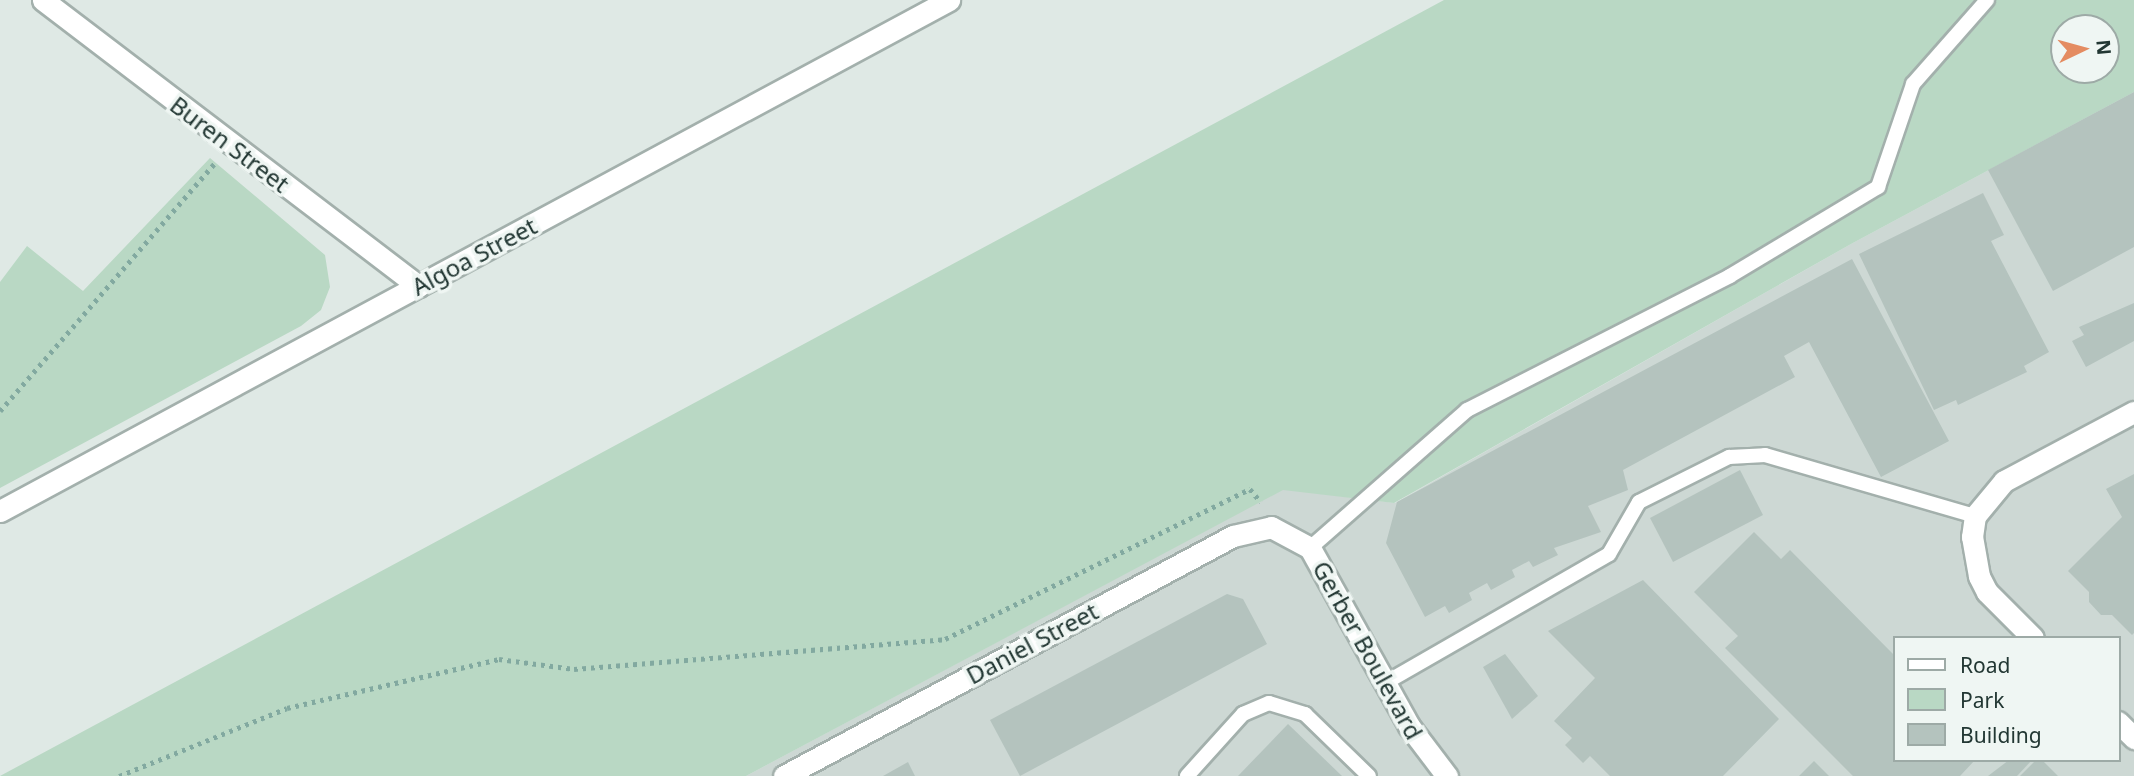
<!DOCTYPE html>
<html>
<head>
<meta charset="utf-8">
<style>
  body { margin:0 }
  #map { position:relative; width:2134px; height:776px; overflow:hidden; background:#dfe9e5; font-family:"Noto Sans",sans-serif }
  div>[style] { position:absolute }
  .built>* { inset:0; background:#cdd8d4 }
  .green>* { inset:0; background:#b9d8c4 }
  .building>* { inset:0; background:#b4c3be }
  .path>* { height:4.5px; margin-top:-2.25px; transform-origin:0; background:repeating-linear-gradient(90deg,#82a9a0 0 3.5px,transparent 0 8.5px) }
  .roads { filter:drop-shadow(2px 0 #a3b0ac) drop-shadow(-2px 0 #a3b0ac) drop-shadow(0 2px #a3b0ac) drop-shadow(0 -2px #a3b0ac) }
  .lane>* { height:14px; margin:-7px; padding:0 7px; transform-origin:7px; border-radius:7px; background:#fff }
  .street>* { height:21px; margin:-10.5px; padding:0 10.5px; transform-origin:10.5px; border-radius:10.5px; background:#fff }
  span { translate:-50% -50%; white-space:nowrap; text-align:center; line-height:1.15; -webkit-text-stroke:7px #eff6f3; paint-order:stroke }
  .street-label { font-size:24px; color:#223733 }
  .legend { position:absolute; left:1893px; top:636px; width:228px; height:126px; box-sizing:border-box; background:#eff6f3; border:2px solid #9daaa6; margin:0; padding:9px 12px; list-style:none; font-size:21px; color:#223733 }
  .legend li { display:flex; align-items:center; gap:14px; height:35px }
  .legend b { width:35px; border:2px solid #9daaa6 }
  .north { position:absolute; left:2050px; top:14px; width:70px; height:70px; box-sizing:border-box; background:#eff6f3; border:2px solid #9daaa6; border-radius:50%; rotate:85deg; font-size:19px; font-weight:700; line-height:28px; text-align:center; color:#223733 }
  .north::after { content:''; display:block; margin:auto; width:24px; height:32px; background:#e48c61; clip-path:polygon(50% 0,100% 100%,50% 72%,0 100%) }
</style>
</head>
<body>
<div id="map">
  <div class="built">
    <div style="clip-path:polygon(evenodd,2134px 92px,2134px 776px,746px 776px,1283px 489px,1395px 503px,1851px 244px,2134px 92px,1894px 638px,2118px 638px,2118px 760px,1894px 760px,1894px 638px)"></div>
  </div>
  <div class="green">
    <div style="clip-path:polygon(evenodd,1444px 0,2134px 0,2134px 92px,1851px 244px,1394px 503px,1283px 490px,746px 776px,0 776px,1444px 0,2064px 28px,2106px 28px,2106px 70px,2064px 70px,2064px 28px)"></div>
    <div style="clip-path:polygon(210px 158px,325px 255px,330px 287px,321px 310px,301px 326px,0 488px,0 282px,27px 246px,83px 291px)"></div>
  </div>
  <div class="building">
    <div style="clip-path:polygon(2134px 92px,2134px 247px,2053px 291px,1988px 170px)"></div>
    <div style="clip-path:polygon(1983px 193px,2004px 235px,1991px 241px,2049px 352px,2024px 366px,2027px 372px,1958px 405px,1956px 400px,1934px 410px,1859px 254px)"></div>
    <div style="clip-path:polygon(1852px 259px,1949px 441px,1881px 477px,1809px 342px,1784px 356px,1795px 377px,1623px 470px,1628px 490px,1588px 506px,1601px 532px,1554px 548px,1558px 555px,1533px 567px,1529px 561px,1512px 570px,1515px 577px,1491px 590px,1487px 583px,1469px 593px,1472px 600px,1449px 613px,1445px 606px,1425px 617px,1386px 543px,1397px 502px)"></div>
    <div style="clip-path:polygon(2134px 303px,2134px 341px,2086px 367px,2072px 341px,2084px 335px,2079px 327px)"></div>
    <div style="clip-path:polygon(1740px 470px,1763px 515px,1673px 562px,1650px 518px)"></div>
    <div style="clip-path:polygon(2134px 474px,2134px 633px,2132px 635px,2112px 615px,2101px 615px,2089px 602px,2089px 592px,2068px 571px,2122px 517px,2106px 489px)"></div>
    <div style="clip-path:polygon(1754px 532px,1781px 559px,1790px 550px,1894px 655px,1894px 760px,1975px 760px,1960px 776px,1853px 776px,1725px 648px,1738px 636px,1694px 592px)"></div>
    <div style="clip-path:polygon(1643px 580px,1779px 719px,1723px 776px,1610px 776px,1590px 756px,1583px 763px,1565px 745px,1572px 738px,1554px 721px,1595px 678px,1548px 631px)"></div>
    <div style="clip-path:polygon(1227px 594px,1243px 599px,1267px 644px,1020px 776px,990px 720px)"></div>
    <div style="clip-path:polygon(1505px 654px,1538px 696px,1512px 719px,1483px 667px)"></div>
    <div style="clip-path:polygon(1288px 724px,1342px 776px,1238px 776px)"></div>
    <div style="clip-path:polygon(2009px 760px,2032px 760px,2017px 776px,1988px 776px)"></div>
    <div style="clip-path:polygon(2036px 760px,2042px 760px,2058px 776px,2020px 776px)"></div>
    <div style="clip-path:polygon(1814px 761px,1829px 776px,1799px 776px)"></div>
    <div style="clip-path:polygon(908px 762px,915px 776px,883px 776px)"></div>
  </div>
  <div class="path">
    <div style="left:0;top:411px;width:328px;rotate:-49.1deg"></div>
    <div style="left:119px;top:776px;width:181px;rotate:-22deg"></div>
    <div style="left:287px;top:708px;width:218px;rotate:-13deg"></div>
    <div style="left:499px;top:659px;width:76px;rotate:7.6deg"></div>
    <div style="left:574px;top:669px;width:372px;rotate:-4.6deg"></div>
    <div style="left:945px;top:639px;width:340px;rotate:-26.2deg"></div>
    <div style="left:1250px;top:489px;width:17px;rotate:50deg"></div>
  </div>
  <div class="roads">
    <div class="lane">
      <div style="left:1310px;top:548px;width:209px;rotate:-41.3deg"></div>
      <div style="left:1467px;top:410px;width:295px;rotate:-27deg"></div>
      <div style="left:1730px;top:276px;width:173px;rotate:-31deg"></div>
      <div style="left:1878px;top:187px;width:109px;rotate:-71.2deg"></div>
      <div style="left:1913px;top:84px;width:112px;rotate:-48.6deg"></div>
      <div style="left:1385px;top:683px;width:258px;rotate:-29.9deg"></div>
      <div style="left:1609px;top:554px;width:60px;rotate:-60deg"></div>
      <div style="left:1639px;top:502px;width:101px;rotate:-26.6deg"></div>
      <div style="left:1729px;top:457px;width:36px;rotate:-3deg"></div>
      <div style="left:1765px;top:455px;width:219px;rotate:16.2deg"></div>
      <div style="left:1187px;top:776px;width:84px;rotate:-47.9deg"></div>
      <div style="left:1243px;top:714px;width:28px;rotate:-23deg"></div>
      <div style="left:1269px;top:703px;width:38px;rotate:17deg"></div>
      <div style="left:1305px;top:714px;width:89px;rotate:44.1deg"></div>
    </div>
    <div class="street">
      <div style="left:43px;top:0;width:472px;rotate:37.3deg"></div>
      <div style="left:0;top:511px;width:1078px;rotate:-28.3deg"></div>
      <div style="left:2033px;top:638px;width:65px;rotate:-135deg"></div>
      <div style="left:1987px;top:592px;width:18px;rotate:-117deg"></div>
      <div style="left:1979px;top:576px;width:40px;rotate:-100deg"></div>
      <div style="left:1972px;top:537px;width:21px;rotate:-82deg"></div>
      <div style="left:1975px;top:516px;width:45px;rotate:-50.4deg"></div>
      <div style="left:2004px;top:481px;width:147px;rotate:-28deg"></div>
      <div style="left:2118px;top:722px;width:23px;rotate:45deg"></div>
      <div style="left:784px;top:776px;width:509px;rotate:-28.13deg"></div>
      <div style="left:1233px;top:536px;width:39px;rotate:-13deg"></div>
      <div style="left:1271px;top:527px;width:44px;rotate:28.3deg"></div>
      <div style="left:1310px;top:548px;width:204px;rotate:60.9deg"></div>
      <div style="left:1409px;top:726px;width:63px;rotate:52.8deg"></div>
    </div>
  </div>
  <div class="street-label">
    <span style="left:230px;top:144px;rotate:37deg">Buren Street</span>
    <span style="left:474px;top:256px;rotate:-28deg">Algoa Street</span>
    <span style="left:1032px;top:643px;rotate:-28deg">Daniel Street</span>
    <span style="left:1368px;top:650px;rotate:61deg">Gerber Boulevard</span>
  </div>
  <ul class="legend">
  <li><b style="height:9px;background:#fff"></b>Road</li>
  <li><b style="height:19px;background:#b9d8c4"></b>Park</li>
  <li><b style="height:19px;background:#b4c3be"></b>Building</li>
  </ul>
  <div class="north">N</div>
</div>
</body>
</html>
